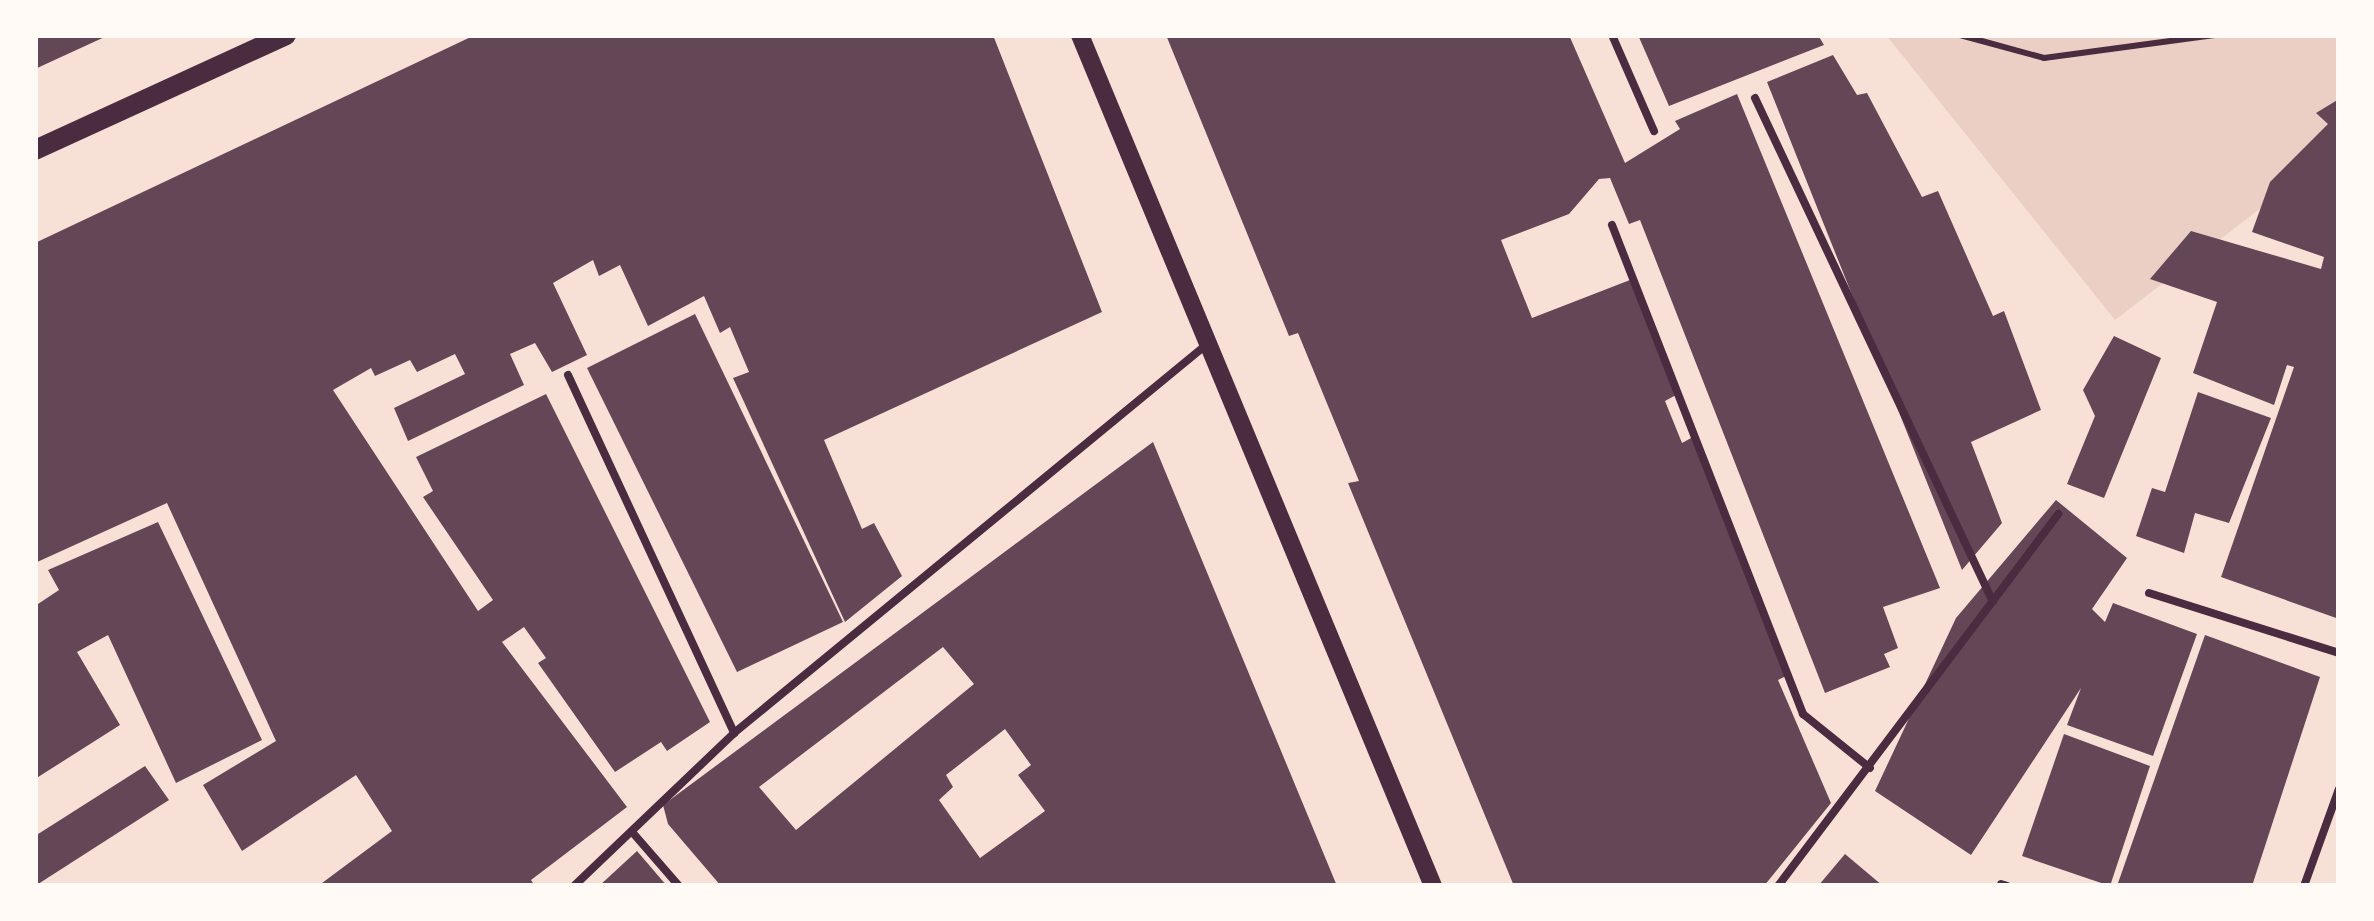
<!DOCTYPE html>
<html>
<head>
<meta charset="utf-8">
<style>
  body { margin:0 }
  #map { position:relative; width:2374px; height:921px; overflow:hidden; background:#f7e1d7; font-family:Helvetica,sans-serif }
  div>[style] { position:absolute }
  .green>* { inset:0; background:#ebcfc5 }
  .building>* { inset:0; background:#644757 }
  .path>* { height:6px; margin:-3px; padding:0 3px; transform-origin:3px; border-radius:3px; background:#4a2c40 }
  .service>* { height:8px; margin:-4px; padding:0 4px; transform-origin:4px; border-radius:4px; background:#4a2c40 }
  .tertiary>* { height:18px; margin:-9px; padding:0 9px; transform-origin:9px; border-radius:9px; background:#4a2c40 }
  .secondary>* { height:20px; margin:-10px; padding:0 10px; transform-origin:10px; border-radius:10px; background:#4a2c40 }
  span { translate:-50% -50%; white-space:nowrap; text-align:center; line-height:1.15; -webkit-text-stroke:8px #fffaf5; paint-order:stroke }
  .frame { position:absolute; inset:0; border:38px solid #fffaf5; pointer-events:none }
</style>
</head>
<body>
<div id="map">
  <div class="green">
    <div style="clip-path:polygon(1886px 35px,2339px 35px,2339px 148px,2115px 320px)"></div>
  </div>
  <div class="building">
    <div style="clip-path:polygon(35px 35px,109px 35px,35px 69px)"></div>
    <div style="clip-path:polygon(475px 35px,993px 35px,1102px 312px,824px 440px,862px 529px,874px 523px,902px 576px,845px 622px,733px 378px,749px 372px,730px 327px,720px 333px,704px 296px,648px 326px,620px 265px,599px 276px,593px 260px,553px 283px,587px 355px,552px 372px,535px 343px,510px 354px,524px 385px,408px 441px,394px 408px,465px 374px,455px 354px,417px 372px,410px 360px,375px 376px,371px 368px,333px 390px,478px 611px,493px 600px,423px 497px,433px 491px,416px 457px,546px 394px,710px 722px,667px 751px,661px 742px,615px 772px,538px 663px,546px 658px,524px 627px,502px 642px,627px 807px,531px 880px,535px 886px,318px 886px,392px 831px,356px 775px,242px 851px,203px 785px,276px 741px,167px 503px,35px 563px,35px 243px)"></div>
    <div style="clip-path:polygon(1166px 35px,1569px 35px,1625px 163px,1680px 129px,1675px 121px,1737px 94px,1940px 588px,1883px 607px,1898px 648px,1884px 654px,1890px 667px,1825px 693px,1640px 220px,1629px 224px,1610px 178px,1599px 179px,1569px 214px,1501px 240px,1532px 318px,1630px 280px,1676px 395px,1665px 401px,1682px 443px,1693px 437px,1786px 676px,1778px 680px,1831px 803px,1764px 886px,1514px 886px,1348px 483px,1359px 481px,1298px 333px,1289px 336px)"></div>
    <div style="clip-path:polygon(1638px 35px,1818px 35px,1824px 45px,1669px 106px)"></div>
    <div style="clip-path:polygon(1833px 55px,1857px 95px,1867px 93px,1922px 197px,1938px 191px,1993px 316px,2004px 311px,2041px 410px,1971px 442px,2002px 523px,1962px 570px,1767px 82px)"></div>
    <div style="clip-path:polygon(2339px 99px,2339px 619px,2221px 577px,2294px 367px,2287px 365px,2274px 405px,2193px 373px,2217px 302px,2150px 279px,2191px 231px,2321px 269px,2324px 257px,2252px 232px,2270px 182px,2328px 124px,2316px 113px)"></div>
    <div style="clip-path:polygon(695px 314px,843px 622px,737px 672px,587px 368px)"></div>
    <div style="clip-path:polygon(2114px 336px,2161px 358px,2104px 498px,2067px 484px,2095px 416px,2083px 390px)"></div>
    <div style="clip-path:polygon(2198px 392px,2271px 418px,2229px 523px,2195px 513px,2184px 553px,2136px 536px,2152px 488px,2165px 492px)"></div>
    <div style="clip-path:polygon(evenodd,1153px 442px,1337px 886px,721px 886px,668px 824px,663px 805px,1153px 442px,943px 647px,974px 684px,796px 830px,759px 787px,943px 647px,1153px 442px,1005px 729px,1031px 765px,1018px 775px,1045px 811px,980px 858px,939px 800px,953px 787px,946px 775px,1005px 729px)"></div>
    <div style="clip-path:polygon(2056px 500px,2127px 558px,2092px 609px,2105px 622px,2113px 603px,2197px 634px,2153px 756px,2067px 725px,2081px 688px,1971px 855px,1875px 791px,1956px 618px)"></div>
    <div style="clip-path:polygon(158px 522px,262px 740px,176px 783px,108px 635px,77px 652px,120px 725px,35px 779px,35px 606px,59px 590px,48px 570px)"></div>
    <div style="clip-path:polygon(2205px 635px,2320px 677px,2252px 886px,2117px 886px)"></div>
    <div style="clip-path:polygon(2064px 734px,2150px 766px,2110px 886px,2022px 856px)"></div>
    <div style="clip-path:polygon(145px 766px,169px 800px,35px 886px,35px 836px)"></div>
    <div style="clip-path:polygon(637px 851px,667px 886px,599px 886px)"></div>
    <div style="clip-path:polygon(1845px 854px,1883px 886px,1818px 886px)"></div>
  </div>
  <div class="path">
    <div style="left:1960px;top:35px;width:87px;rotate:15.3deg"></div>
    <div style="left:2044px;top:58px;width:172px;rotate:-7.7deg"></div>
  </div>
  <div class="service">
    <div style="left:1612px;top:35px;width:105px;rotate:66.4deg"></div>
    <div style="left:1755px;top:98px;width:557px;rotate:64.72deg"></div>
    <div style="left:1612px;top:225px;width:525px;rotate:68.66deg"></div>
    <div style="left:1803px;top:714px;width:86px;rotate:38.9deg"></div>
    <div style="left:568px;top:375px;width:395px;rotate:65.1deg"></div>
    <div style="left:2149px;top:593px;width:199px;rotate:17.5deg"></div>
    <div style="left:633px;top:833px;width:70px;rotate:49deg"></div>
    <div style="left:2001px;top:884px;width:6px;rotate:18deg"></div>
    <div style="left:574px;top:886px;width:221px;rotate:-43.7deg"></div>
    <div style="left:734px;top:733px;width:611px;rotate:-39.42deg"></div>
    <div style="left:1778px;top:886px;width:466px;rotate:-53deg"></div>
    <div style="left:2304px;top:886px;width:103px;rotate:-70.2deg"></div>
  </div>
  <div class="tertiary">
    <div style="left:1080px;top:35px;width:921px;rotate:67.47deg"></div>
  </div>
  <div class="secondary">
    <div style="left:35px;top:150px;width:276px;rotate:-24.6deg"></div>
  </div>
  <div class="frame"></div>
</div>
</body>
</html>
